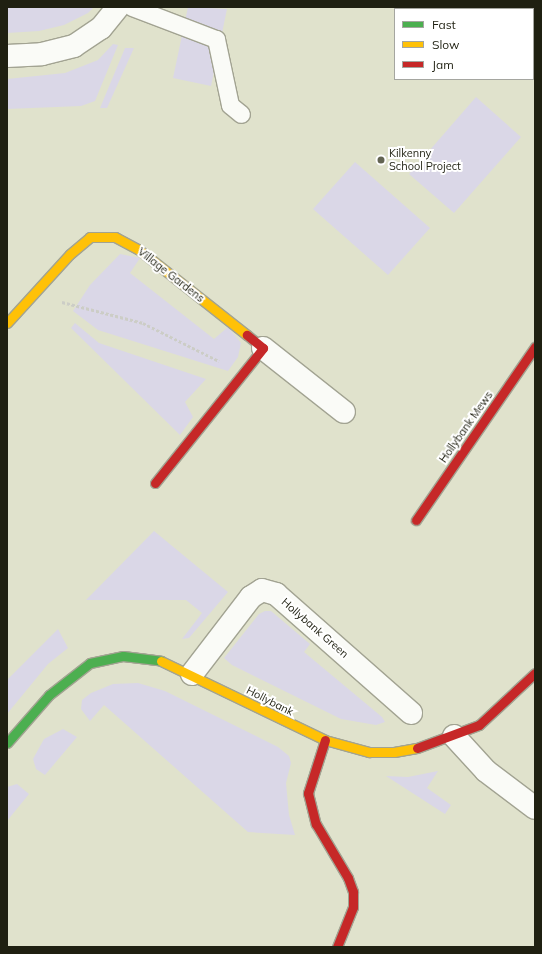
<!DOCTYPE html>
<html>
<head>
<meta charset="utf-8">
<style>
  body { margin:0 }
  #map { position:relative; width:542px; height:954px; overflow:hidden; background:#e0e2cc; font-family:Mulish,sans-serif }
  div>[style] { position:absolute }
  .green>* { inset:0; background:#dad7e7 }
  .path>* { height:2.5px; margin-top:-1.25px; transform-origin:0; background:repeating-linear-gradient(90deg,#cccdc6 0 3px,transparent 0 5px) }
  .roads { filter:drop-shadow(1px 0 #a2a392) drop-shadow(-1px 0 #a2a392) drop-shadow(0 1px #a2a392) drop-shadow(0 -1px #a2a392) }
  .lane>* { height:17px; margin:-8.5px; padding:0 8.5px; transform-origin:8.5px; border-radius:8.5px; background:#fafbf7 }
  .street>* { height:22px; margin:-11px; padding:0 11px; transform-origin:11px; border-radius:11px; background:#fafbf7 }
  .fast>* { height:9px; margin:-4.5px; padding:0 4.5px; transform-origin:4.5px; border-radius:4.5px; background:#4caf50 }
  .slow>* { height:9px; margin:-4.5px; padding:0 4.5px; transform-origin:4.5px; border-radius:4.5px; background:#ffc107 }
  .jam>* { height:9px; margin:-4.5px; padding:0 4.5px; transform-origin:4.5px; border-radius:4.5px; background:#c62828 }
  .dots>* { width:11px; height:11px; translate:-50% -50%; box-sizing:border-box; border:2px solid #fff; border-radius:50% }
  span { translate:-50% -50%; white-space:nowrap; text-align:center; line-height:1.15; -webkit-text-stroke:4px #fff; paint-order:stroke }
  .poi-label { font-size:11px; color:#1f2011 }
  .left { translate:0 -50%; text-align:left }
  .street-label { font-size:11px; color:#1f2011 }
  .frame { position:absolute; inset:0; border:8px solid #1f2011; pointer-events:none }
  .legend { position:absolute; left:394px; top:8px; width:140px; height:72px; box-sizing:border-box; background:#fff; border:1px solid #a5a6a0; margin:0; padding:5px 7px; list-style:none; font-size:12px; color:#1f2011 }
  .legend li { display:flex; align-items:center; gap:8px; height:20px }
  .legend b { width:20px; border:1px solid #a5a6a0 }
</style>
</head>
<body>
<div id="map">
  <div class="green">
    <div style="clip-path:polygon(7px 7px,94px 7px,88px 13px,64px 25px,39px 31px,7px 33px)"></div>
    <div style="clip-path:polygon(188px 7px,227px 9px,211px 86px,173px 78px)"></div>
    <div style="clip-path:polygon(113px 44px,118px 45px,95px 101px,81px 106px,7px 109px,7px 79px,65px 73px,98px 60px)"></div>
    <div style="clip-path:polygon(125px 48px,134px 48px,107px 108px,100px 108px)"></div>
    <div style="clip-path:polygon(476px 97px,521px 137px,454px 213px,409px 174px)"></div>
    <div style="clip-path:polygon(355px 162px,430px 228px,388px 275px,313px 209px)"></div>
    <div style="clip-path:polygon(120px 254px,140px 258px,130px 273px,214px 339px,228px 327px,241px 343px,238px 357px,228px 371px,98px 330px,73px 311px,90px 285px)"></div>
    <div style="clip-path:polygon(75px 323px,99px 343px,206px 379px,185px 402px,193px 417px,180px 435px,71px 328px)"></div>
    <div style="clip-path:polygon(154px 531px,228px 592px,189px 638px,182px 639px,202px 613px,186px 600px,86px 600px)"></div>
    <div style="clip-path:polygon(265px 611px,271px 611px,310px 644px,304px 652px,382px 717px,385px 722px,376px 725px,341px 719px,232px 665px,224px 658px,259px 614px)"></div>
    <div style="clip-path:polygon(58px 629px,68px 648px,48px 664px,7px 714px,7px 680px)"></div>
    <div style="clip-path:polygon(138px 683px,165px 691px,278px 747px,289px 756px,291px 763px,286px 783px,289px 815px,295px 835px,248px 832px,104px 705px,90px 721px,81px 709px,82px 700px,91px 693px,113px 684px)"></div>
    <div style="clip-path:polygon(63px 729px,77px 737px,45px 775px,36px 769px,33px 759px,44px 739px)"></div>
    <div style="clip-path:polygon(438px 771px,427px 788px,451px 805px,445px 814px,386px 776px,408px 777px)"></div>
    <div style="clip-path:polygon(17px 784px,29px 794px,7px 821px,7px 787px)"></div>
  </div>
  <div class="path">
    <div style="left:62px;top:302px;width:84px;rotate:14.5deg"></div>
    <div style="left:143px;top:323px;width:85px;rotate:26.6deg"></div>
  </div>
  <div class="roads">
    <div class="lane">
      <div style="left:132px;top:7px;width:90px;rotate:20.9deg"></div>
      <div style="left:216px;top:39px;width:67px;rotate:78deg"></div>
      <div style="left:230px;top:105px;width:14px;rotate:39deg"></div>
    </div>
    <div class="street">
      <div style="left:7px;top:56px;width:35px;rotate:-3deg"></div>
      <div style="left:42px;top:54px;width:33px;rotate:-14deg"></div>
      <div style="left:74px;top:46px;width:32px;rotate:-34deg"></div>
      <div style="left:101px;top:28px;width:27px;rotate:-51deg"></div>
      <div style="left:263px;top:348px;width:103px;rotate:38.3deg"></div>
      <div style="left:192px;top:674px;width:97px;rotate:-52.5deg"></div>
      <div style="left:251px;top:597px;width:13px;rotate:-32deg"></div>
      <div style="left:262px;top:590px;width:15px;rotate:16deg"></div>
      <div style="left:276px;top:594px;width:180px;rotate:41.4deg"></div>
      <div style="left:454px;top:736px;width:47px;rotate:47.6deg"></div>
      <div style="left:486px;top:771px;width:61px;rotate:37.1deg"></div>
    </div>
    <div class="fast">
      <div style="left:7px;top:743px;width:64px;rotate:-48.8deg"></div>
      <div style="left:49px;top:695px;width:52px;rotate:-38deg"></div>
      <div style="left:90px;top:663px;width:34px;rotate:-12deg"></div>
      <div style="left:123px;top:656px;width:38px;rotate:7deg"></div>
    </div>
    <div class="slow">
      <div style="left:7px;top:323px;width:93px;rotate:-47.6deg"></div>
      <div style="left:70px;top:254px;width:26px;rotate:-40deg"></div>
      <div style="left:90px;top:237px;width:25px"></div>
      <div style="left:115px;top:237px;width:26px;rotate:28deg"></div>
      <div style="left:138px;top:249px;width:139px;rotate:38.3deg"></div>
      <div style="left:161px;top:661px;width:182px;rotate:25.7deg"></div>
      <div style="left:325px;top:740px;width:46px;rotate:15.3deg"></div>
      <div style="left:369px;top:752px;width:25px"></div>
      <div style="left:394px;top:752px;width:23px;rotate:-10deg"></div>
    </div>
    <div class="jam">
      <div style="left:155px;top:483px;width:173px;rotate:-51.3deg"></div>
      <div style="left:263px;top:348px;width:21px;rotate:-141deg"></div>
      <div style="left:416px;top:520px;width:210px;rotate:-55.5deg"></div>
      <div style="left:325px;top:740px;width:56px;rotate:107.8deg"></div>
      <div style="left:308px;top:793px;width:32px;rotate:76deg"></div>
      <div style="left:316px;top:824px;width:63px;rotate:59.3deg"></div>
      <div style="left:348px;top:878px;width:15px;rotate:70deg"></div>
      <div style="left:353px;top:892px;width:15px;rotate:90deg"></div>
      <div style="left:353px;top:907px;width:43px;rotate:111.8deg"></div>
      <div style="left:417px;top:748px;width:66px;rotate:-20.4deg"></div>
      <div style="left:479px;top:725px;width:76px;rotate:-42.9deg"></div>
    </div>
  </div>
  <div class="dots">
    <div style="left:381px;top:160px;background:#636452"></div>
  </div>
  <div class="poi-label">
    <span class="left" style="left:389px;top:160px">Kilkenny<br>School Project</span>
  </div>
  <div class="street-label">
    <span style="left:171px;top:275px;rotate:38deg">Village Gardens</span>
    <span style="left:466px;top:427px;rotate:-55deg">Hollybank Mews</span>
    <span style="left:315px;top:628px;rotate:41deg">Hollybank Green</span>
    <span style="left:270px;top:701px;rotate:27deg">Hollybank</span>
  </div>
  <div class="frame"></div>
  <ul class="legend">
  <li><b style="height:5px;background:#4caf50"></b>Fast</li>
  <li><b style="height:5px;background:#ffc107"></b>Slow</li>
  <li><b style="height:5px;background:#c62828"></b>Jam</li>
  </ul>
</div>
</body>
</html>
